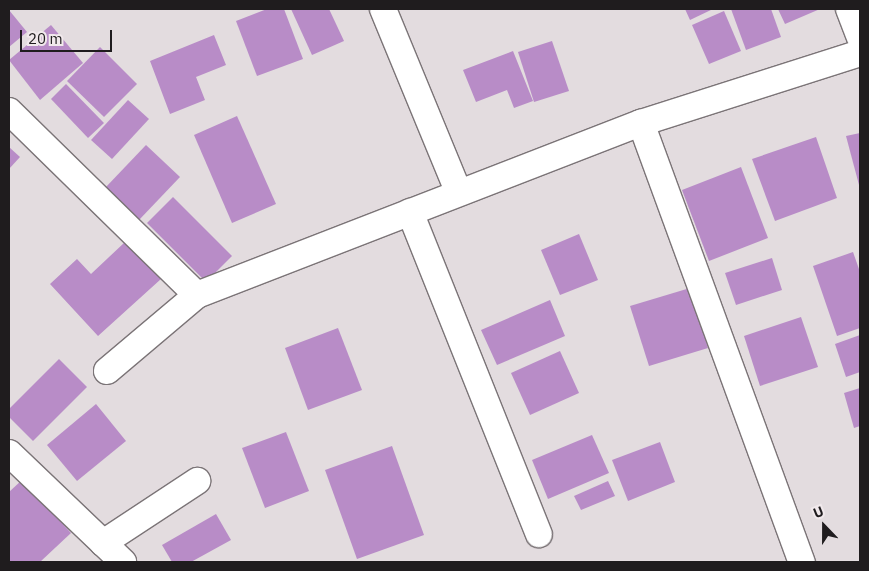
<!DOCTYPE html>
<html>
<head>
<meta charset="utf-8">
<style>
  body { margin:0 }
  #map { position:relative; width:869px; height:571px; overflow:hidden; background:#e3dcdf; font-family:"IBM Plex Sans",sans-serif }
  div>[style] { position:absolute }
  .building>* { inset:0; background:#b88cc7 }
  .roads { filter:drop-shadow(1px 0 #7b7477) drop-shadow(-1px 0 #7b7477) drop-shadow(0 1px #7b7477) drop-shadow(0 -1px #7b7477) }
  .minor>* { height:26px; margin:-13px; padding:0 13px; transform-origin:13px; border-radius:13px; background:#fff }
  span { translate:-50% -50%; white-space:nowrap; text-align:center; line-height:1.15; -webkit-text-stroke:4.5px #f1e9ec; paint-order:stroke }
  .frame { position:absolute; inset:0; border:10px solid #1f1c1e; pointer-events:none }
  .north { position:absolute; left:799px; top:501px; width:50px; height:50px; -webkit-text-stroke:4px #f1e9ec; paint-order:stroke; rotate:338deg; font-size:14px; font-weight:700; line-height:20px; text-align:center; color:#1f1c1e }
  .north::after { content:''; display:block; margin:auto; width:18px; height:22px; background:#1f1c1e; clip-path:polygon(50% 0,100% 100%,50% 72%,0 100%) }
  .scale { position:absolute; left:20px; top:30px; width:92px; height:22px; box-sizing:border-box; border:2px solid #1f1c1e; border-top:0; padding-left:6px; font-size:15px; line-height:18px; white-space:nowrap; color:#1f1c1e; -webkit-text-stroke:4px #f1e9ec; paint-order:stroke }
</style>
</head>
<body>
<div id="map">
  <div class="building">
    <div style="clip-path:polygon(267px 9px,284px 9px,303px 59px,257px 76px,236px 21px)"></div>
    <div style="clip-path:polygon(291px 9px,329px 9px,344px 41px,312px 55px)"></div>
    <div style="clip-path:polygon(685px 9px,713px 9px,690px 20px)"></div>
    <div style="clip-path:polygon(731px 9px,771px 9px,781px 37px,746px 50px)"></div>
    <div style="clip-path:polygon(778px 9px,820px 9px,785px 24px)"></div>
    <div style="clip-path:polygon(9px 10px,27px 32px,9px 47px)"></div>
    <div style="clip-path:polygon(724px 11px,741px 51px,709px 64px,692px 25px)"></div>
    <div style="clip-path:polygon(51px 25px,83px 63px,40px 100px,9px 60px)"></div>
    <div style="clip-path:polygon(214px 35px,226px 65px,196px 77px,205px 100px,170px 114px,150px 61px)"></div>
    <div style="clip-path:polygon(552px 41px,569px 91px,534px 102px,518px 52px)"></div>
    <div style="clip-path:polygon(100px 47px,137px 84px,104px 117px,67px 81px)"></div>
    <div style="clip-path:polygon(513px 51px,533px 101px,514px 108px,507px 90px,476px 102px,463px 70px)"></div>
    <div style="clip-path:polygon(66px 84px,104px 123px,88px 138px,51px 99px)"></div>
    <div style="clip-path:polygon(128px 100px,149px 119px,112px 159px,91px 140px)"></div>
    <div style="clip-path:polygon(237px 116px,276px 204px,232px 223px,194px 135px)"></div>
    <div style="clip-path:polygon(860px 133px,860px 185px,859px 185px,846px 136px)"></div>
    <div style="clip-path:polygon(816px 137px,837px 198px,775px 221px,752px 159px)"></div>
    <div style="clip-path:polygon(146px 145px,180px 177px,139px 220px,105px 188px)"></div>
    <div style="clip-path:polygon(9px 147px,20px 157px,9px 169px)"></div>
    <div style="clip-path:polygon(741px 167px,768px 238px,709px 261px,682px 190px)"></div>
    <div style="clip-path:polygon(173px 197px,232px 256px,206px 282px,147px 223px)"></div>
    <div style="clip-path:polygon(579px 234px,598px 280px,560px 295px,541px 250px)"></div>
    <div style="clip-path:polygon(125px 242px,161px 279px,98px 336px,50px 284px,77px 259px,91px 274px)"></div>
    <div style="clip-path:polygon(853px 252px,860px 272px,860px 328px,837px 336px,813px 266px)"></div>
    <div style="clip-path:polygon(772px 258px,782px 290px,736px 305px,725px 273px)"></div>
    <div style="clip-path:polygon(690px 288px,708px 348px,649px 366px,630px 306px)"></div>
    <div style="clip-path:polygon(550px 300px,565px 336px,497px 365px,481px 330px)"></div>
    <div style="clip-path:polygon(801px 317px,818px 367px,760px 386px,744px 336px)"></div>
    <div style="clip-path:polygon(338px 328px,362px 390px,308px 410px,285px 348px)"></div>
    <div style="clip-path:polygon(860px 335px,860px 372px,846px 377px,835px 344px)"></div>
    <div style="clip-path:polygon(560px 351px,579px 393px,530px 415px,511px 373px)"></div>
    <div style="clip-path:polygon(59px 359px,87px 387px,33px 441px,9px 417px,9px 409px)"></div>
    <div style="clip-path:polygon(860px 388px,860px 426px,854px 428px,844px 393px)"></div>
    <div style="clip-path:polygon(96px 404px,126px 441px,77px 481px,47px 445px)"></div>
    <div style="clip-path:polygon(286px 432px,309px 491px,265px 508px,242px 448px)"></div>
    <div style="clip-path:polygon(592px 435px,609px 473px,548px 499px,532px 460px)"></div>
    <div style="clip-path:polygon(660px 442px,675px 482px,628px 501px,612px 460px)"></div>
    <div style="clip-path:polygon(392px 446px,424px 535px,357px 559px,325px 470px)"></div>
    <div style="clip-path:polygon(22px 480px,71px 533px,40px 562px,9px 562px,9px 492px)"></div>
    <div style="clip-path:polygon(608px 481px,615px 496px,581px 510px,574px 496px)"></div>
    <div style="clip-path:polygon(216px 514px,231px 540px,191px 562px,172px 562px,162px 545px)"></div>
  </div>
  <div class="roads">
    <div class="minor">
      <div style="left:383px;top:9px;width:197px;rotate:67.6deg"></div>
      <div style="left:849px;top:9px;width:30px;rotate:69deg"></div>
      <div style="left:9px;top:111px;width:263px;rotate:44.4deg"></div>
      <div style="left:641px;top:123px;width:468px;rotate:69.9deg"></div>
      <div style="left:410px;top:212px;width:347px;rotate:68.2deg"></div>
      <div style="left:107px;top:371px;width:118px;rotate:-40.2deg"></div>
      <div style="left:197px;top:295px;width:476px;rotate:-21.2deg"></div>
      <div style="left:641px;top:123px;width:230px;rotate:-17.7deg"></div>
      <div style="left:9px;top:453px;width:158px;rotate:43.7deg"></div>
      <div style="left:103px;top:543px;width:113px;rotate:-33.4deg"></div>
    </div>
  </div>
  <div class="frame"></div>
  <div class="north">U</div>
  <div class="scale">20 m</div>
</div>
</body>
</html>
